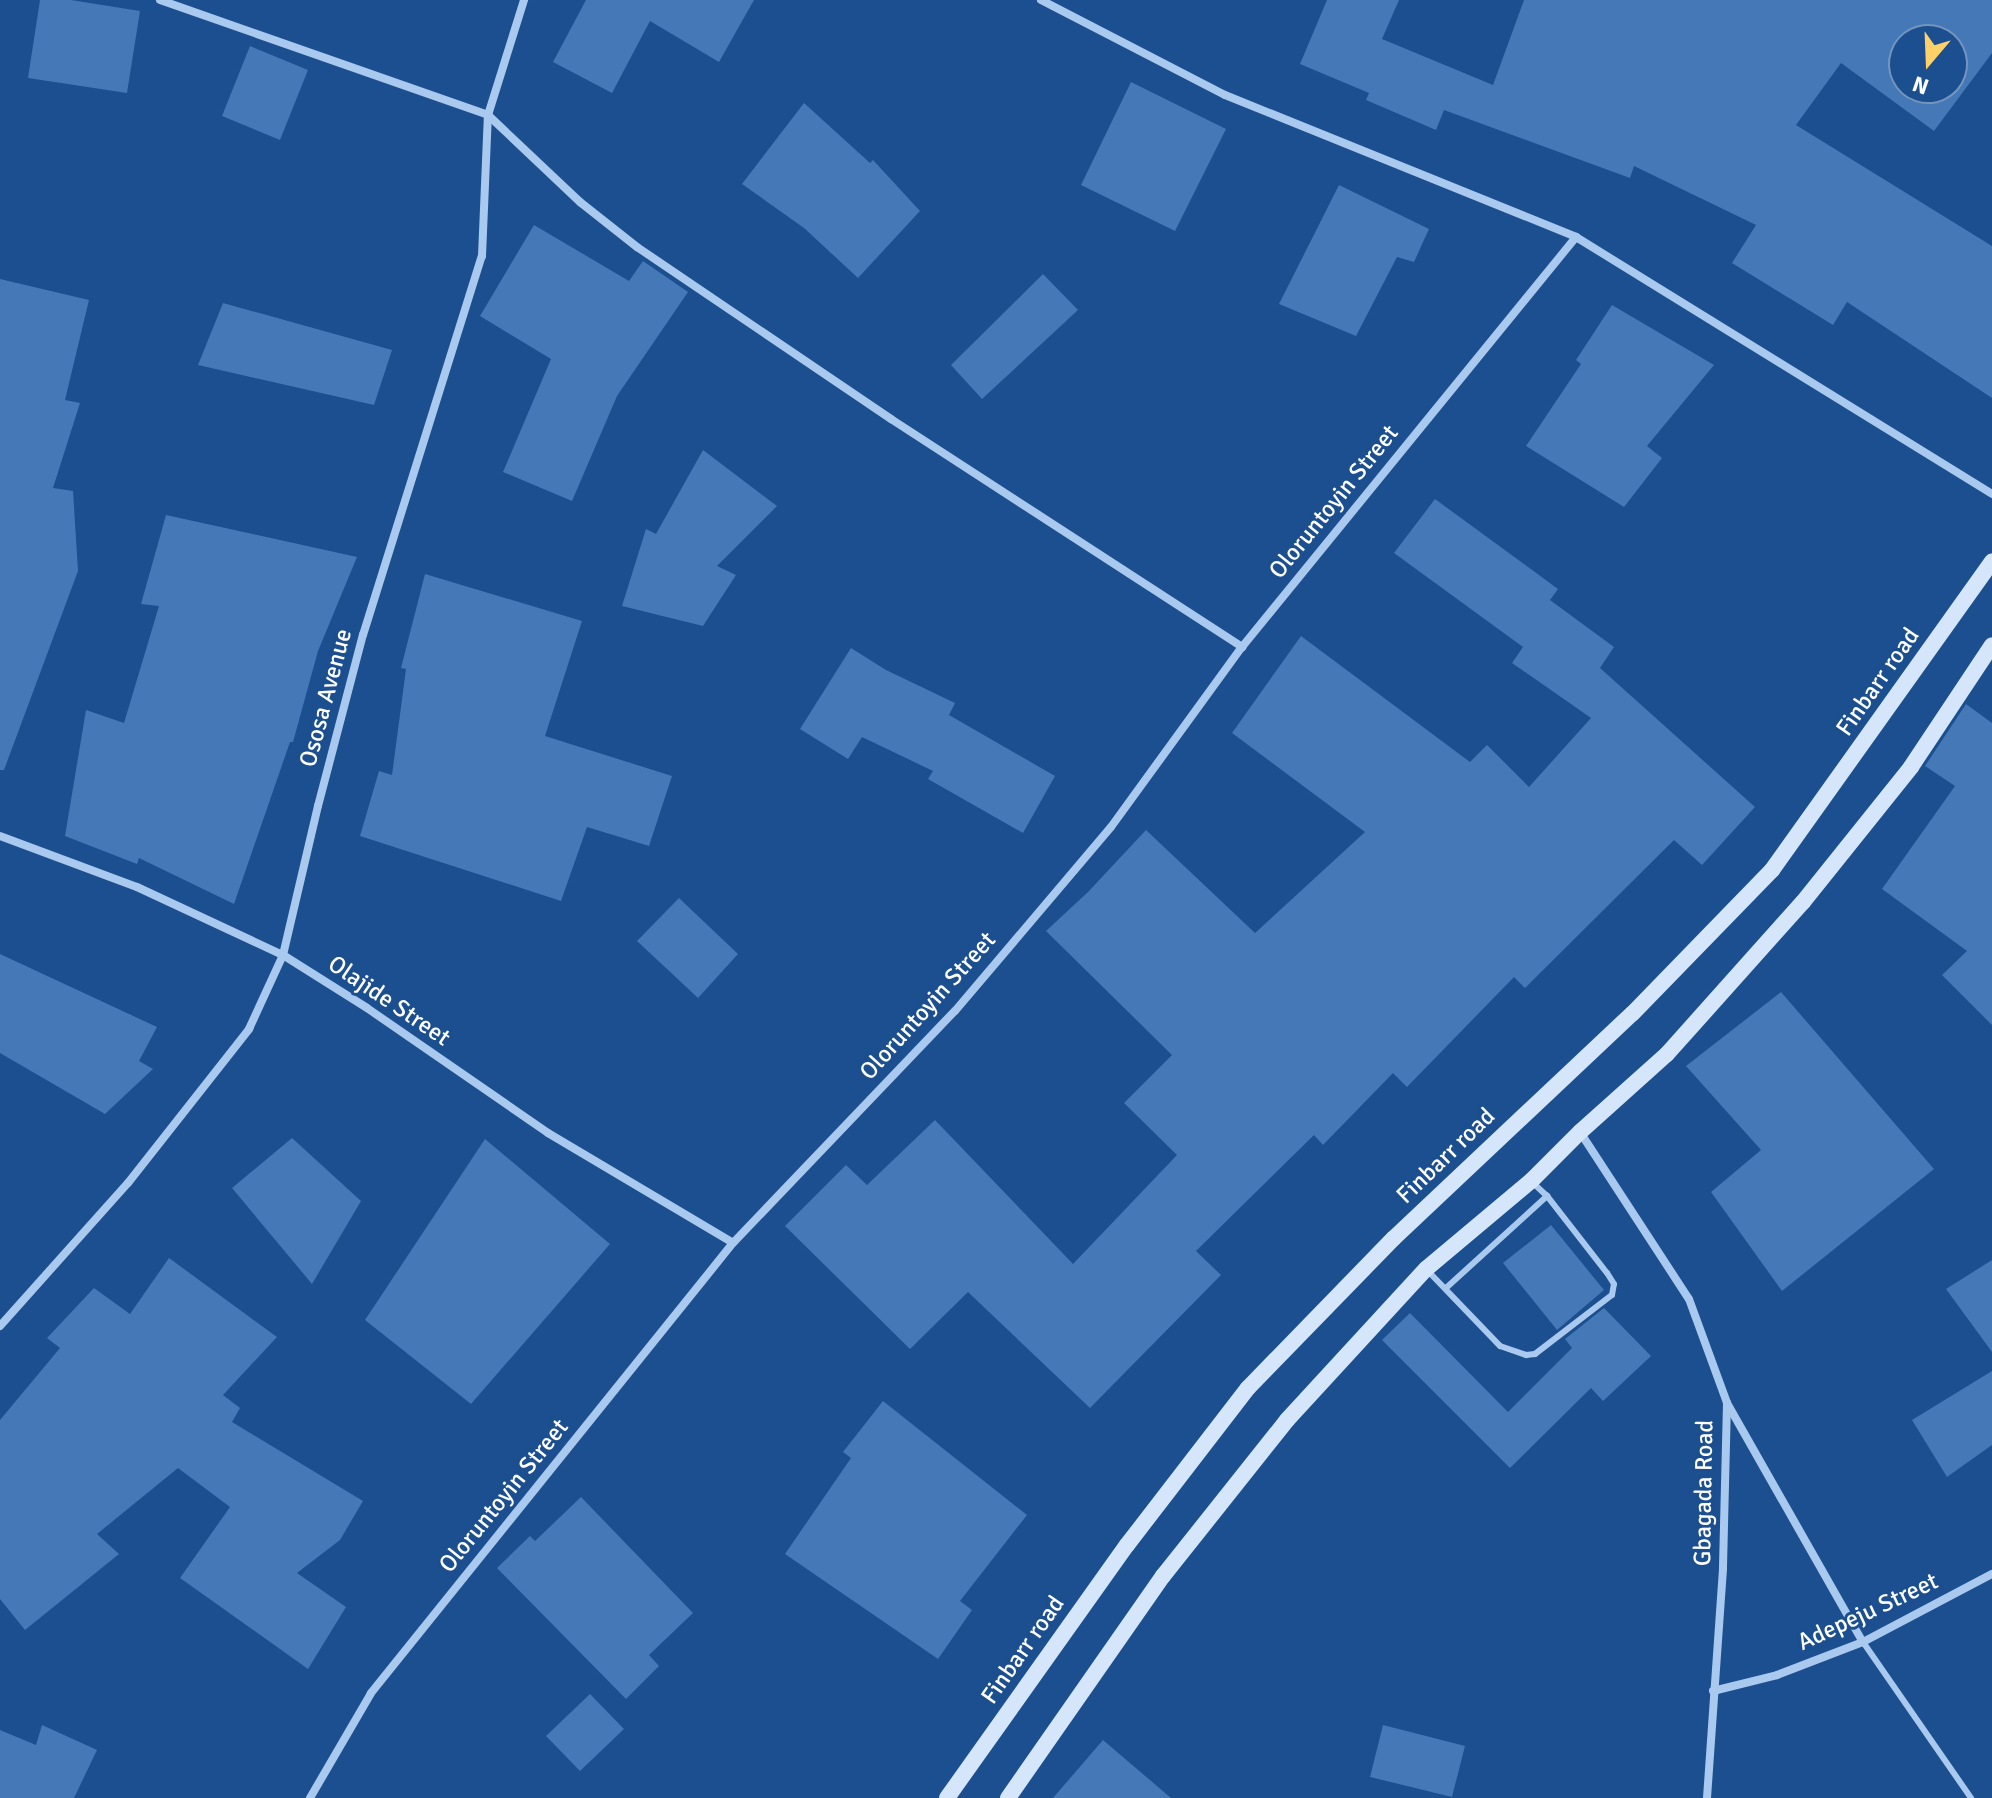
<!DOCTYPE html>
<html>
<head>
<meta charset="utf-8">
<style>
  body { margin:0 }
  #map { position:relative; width:1992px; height:1798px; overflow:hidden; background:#1b4f8f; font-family:Signika,sans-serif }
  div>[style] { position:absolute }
  .building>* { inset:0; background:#4478b7 }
  .service>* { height:6px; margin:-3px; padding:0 3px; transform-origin:3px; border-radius:3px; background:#a9c9ee }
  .minor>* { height:8px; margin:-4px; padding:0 4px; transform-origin:4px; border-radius:4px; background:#a9c9ee }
  .secondary>* { height:16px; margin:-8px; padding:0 8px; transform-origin:8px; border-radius:8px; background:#d6e6fa }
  span { translate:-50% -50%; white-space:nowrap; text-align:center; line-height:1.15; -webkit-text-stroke:6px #1b4f8f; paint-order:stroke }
  .street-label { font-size:24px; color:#fff }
  .north { position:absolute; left:1888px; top:24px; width:80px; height:80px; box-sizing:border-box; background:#1b4f8f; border:2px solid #7695bc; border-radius:50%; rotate:199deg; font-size:22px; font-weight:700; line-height:32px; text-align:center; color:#fff }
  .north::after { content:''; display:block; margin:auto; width:28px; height:36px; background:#ffd166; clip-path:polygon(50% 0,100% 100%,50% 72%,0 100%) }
</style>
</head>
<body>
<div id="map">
  <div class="building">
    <div style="clip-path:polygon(40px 0,71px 0,140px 11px,127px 93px,28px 78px)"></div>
    <div style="clip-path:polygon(586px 0,754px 0,719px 62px,650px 21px,612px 93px,553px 62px)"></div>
    <div style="clip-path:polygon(evenodd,1327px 0,1399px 0,1382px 39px,1493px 85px,1524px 0,1992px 0,1992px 53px,1934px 131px,1841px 63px,1796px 125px,1992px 246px,1992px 398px,1847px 302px,1833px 325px,1732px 263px,1756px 225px,1634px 166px,1630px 178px,1444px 110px,1436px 130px,1366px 100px,1369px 93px,1300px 64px,1327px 0,1904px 40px,1952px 40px,1952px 88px,1904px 88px,1904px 40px)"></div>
    <div style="clip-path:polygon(250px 46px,308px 70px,280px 140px,222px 116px)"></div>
    <div style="clip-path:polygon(1131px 82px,1226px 129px,1175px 231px,1081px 185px)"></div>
    <div style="clip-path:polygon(804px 103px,870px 163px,873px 160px,920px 211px,858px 278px,804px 228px,742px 184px)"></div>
    <div style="clip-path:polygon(1339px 185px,1429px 229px,1414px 262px,1397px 257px,1356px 336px,1279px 304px)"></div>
    <div style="clip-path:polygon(534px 225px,629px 281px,643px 261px,688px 292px,617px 396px,572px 501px,503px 472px,551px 359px,480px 316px)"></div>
    <div style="clip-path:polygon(1043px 274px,1078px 310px,982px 399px,951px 365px)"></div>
    <div style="clip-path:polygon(0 279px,89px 300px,65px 400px,80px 403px,53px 488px,73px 491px,78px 571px,4px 770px,0 770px)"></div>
    <div style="clip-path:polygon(223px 303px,392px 350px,374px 405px,198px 365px)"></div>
    <div style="clip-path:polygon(1612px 305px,1714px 365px,1647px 446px,1662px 458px,1624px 507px,1526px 446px,1581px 364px,1576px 360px)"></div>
    <div style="clip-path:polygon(703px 450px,777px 506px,717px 566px,736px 575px,703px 626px,622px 606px,646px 529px,656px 534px)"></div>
    <div style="clip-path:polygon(1435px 499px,1558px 589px,1550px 600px,1614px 647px,1600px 668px,1755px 807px,1702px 865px,1674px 840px,1525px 988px,1514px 977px,1407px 1087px,1393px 1073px,1323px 1145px,1314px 1135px,1196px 1251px,1221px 1275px,1090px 1408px,968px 1292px,910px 1349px,785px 1226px,846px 1165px,867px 1185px,935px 1120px,1073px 1264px,1177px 1155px,1124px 1103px,1172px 1055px,1046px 931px,1088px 892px,1146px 830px,1255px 933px,1365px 832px,1232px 733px,1301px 636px,1470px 762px,1487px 745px,1529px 787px,1591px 718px,1512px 663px,1523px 647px,1394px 553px)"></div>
    <div style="clip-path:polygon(166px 515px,357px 557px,318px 651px,293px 742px,290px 742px,234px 904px,139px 858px,137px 864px,65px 836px,86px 710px,124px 723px,159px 606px,141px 604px)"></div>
    <div style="clip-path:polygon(425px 574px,582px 621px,545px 736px,672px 776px,649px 846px,587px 827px,561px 901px,360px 836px,379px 771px,392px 775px,406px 669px,401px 668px)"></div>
    <div style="clip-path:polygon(851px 648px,886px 670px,955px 703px,949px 715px,1055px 776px,1023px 833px,928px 779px,933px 771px,862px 737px,848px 759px,800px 729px)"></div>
    <div style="clip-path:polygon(1966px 704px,1992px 723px,1992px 1025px,1942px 975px,1967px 951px,1882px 889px,1955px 786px,1925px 766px)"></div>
    <div style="clip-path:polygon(679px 898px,738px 954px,698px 998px,637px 941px)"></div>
    <div style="clip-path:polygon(0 954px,157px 1027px,139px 1061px,153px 1069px,105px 1114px,0 1053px)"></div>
    <div style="clip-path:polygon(1781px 992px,1934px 1169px,1782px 1291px,1711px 1192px,1761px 1150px,1686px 1066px)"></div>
    <div style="clip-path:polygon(292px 1138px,361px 1201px,312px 1284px,232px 1188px)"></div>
    <div style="clip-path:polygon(485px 1139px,610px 1244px,471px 1404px,365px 1320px)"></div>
    <div style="clip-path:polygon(1551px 1225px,1604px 1290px,1557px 1330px,1503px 1263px)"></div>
    <div style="clip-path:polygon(169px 1258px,277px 1337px,223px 1395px,240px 1408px,232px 1422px,363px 1501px,340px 1540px,297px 1573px,346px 1607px,308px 1669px,180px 1578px,230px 1507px,178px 1468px,97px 1534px,119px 1554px,25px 1630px,0 1599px,0 1420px,60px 1348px,47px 1338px,94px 1288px,130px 1314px)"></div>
    <div style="clip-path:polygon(1992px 1260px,1992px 1352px,1946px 1289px)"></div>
    <div style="clip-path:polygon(1604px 1308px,1651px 1356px,1603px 1401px,1591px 1388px,1510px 1468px,1382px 1340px,1410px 1313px,1508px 1412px,1572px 1348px,1565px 1339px)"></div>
    <div style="clip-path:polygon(1992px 1371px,1992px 1445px,1947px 1477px,1912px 1420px)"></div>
    <div style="clip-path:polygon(883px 1401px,1027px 1515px,960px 1601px,972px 1610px,938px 1659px,785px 1554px,851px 1458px,843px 1452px)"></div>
    <div style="clip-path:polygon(581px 1497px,693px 1613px,649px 1655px,659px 1666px,626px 1699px,497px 1568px,530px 1536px,535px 1541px)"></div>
    <div style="clip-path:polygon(590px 1694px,624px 1729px,580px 1771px,546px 1736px)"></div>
    <div style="clip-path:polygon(42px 1725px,97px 1750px,74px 1798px,0 1798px,0 1730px,36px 1745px)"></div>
    <div style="clip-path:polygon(1383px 1725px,1465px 1746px,1452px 1797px,1370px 1777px)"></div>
    <div style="clip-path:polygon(1103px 1740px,1171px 1798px,1053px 1798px)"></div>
  </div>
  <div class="service">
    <div style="left:1426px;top:1269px;width:107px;rotate:46.1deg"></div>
    <div style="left:1500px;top:1346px;width:28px;rotate:19deg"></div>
    <div style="left:1526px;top:1355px;width:9px;rotate:-6deg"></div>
    <div style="left:1535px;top:1354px;width:97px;rotate:-37.5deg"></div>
    <div style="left:1612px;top:1295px;width:11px;rotate:-80deg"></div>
    <div style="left:1614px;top:1284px;width:13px;rotate:-122deg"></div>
    <div style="left:1607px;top:1273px;width:98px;rotate:-127.9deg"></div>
    <div style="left:1547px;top:1196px;width:22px;rotate:-137deg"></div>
    <div style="left:1446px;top:1288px;width:137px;rotate:-42.3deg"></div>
    <div style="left:1863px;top:1642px;width:190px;rotate:55.3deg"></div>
  </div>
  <div class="minor">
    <div style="left:160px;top:0;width:348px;rotate:19.3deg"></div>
    <div style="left:488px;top:115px;width:127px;rotate:43.4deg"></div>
    <div style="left:580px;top:202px;width:73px;rotate:38.3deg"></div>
    <div style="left:637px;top:247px;width:307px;rotate:34.1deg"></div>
    <div style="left:891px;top:419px;width:419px;rotate:33deg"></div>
    <div style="left:1041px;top:0;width:207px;rotate:27.3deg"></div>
    <div style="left:1225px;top:95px;width:379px;rotate:22deg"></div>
    <div style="left:1576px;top:237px;width:489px;rotate:31.7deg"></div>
    <div style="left:0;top:836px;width:146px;rotate:20.4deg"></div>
    <div style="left:137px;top:887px;width:161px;rotate:25deg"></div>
    <div style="left:283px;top:955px;width:99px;rotate:32.2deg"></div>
    <div style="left:367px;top:1008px;width:220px;rotate:34.6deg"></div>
    <div style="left:548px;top:1133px;width:215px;rotate:30.7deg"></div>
    <div style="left:1580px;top:1132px;width:199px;rotate:56.9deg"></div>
    <div style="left:1689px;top:1299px;width:111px;rotate:69.9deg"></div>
    <div style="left:1727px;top:1403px;width:166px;rotate:91.4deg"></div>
    <div style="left:1723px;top:1569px;width:230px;rotate:94deg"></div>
    <div style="left:0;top:1326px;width:192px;rotate:-48.2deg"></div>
    <div style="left:128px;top:1183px;width:196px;rotate:-51.8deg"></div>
    <div style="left:249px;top:1029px;width:81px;rotate:-65.3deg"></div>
    <div style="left:283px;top:955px;width:153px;rotate:-76.8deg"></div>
    <div style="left:318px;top:806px;width:177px;rotate:-75.3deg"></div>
    <div style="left:363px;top:635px;width:397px;rotate:-72.6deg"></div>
    <div style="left:482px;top:256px;width:141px;rotate:-87.6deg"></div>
    <div style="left:488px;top:115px;width:121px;rotate:-72.6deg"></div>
    <div style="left:1727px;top:1403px;width:275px;rotate:60.4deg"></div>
    <div style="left:1713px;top:1691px;width:66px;rotate:-14deg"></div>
    <div style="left:1777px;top:1675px;width:92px;rotate:-21deg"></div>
    <div style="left:1863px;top:1642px;width:146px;rotate:-27.8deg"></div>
    <div style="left:310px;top:1798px;width:121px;rotate:-59.8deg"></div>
    <div style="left:371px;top:1693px;width:578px;rotate:-51.19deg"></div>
    <div style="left:733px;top:1243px;width:321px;rotate:-46.3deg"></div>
    <div style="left:955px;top:1011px;width:241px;rotate:-49.7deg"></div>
    <div style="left:1111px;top:827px;width:223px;rotate:-54deg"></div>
    <div style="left:1242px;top:647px;width:529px;rotate:-50.83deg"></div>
  </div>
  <div class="secondary">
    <div style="left:947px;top:1798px;width:310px;rotate:-54.6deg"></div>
    <div style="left:1127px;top:1545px;width:198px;rotate:-52.4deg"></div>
    <div style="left:1248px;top:1388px;width:209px;rotate:-45.8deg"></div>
    <div style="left:1394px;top:1238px;width:327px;rotate:-43.3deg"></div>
    <div style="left:1632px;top:1014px;width:201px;rotate:-45.8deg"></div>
    <div style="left:1772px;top:870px;width:379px;rotate:-54.5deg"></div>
    <div style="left:1008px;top:1798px;width:271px;rotate:-55.1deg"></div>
    <div style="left:1163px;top:1576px;width:199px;rotate:-51.5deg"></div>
    <div style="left:1287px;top:1420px;width:205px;rotate:-47.4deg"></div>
    <div style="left:1426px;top:1269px;width:137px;rotate:-40deg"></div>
    <div style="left:1531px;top:1181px;width:69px;rotate:-45deg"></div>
    <div style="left:1580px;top:1132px;width:117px;rotate:-41.9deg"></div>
    <div style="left:1667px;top:1054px;width:204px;rotate:-48.2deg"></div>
    <div style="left:1803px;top:902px;width:173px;rotate:-51.3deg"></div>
    <div style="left:1911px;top:767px;width:146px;rotate:-56.4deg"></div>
  </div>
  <div class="street-label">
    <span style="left:1334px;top:502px;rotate:-51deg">Oloruntoyin Street</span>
    <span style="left:1878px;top:682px;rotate:-55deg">Finbarr road</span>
    <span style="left:326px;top:698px;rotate:-75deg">Ososa Avenue</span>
    <span style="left:389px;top:1001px;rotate:34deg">Olajide Street</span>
    <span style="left:928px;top:1006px;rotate:-48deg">Oloruntoyin Street</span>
    <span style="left:1446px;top:1156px;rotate:-44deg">Finbarr road</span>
    <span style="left:1704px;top:1493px;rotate:-89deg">Gbagada Road</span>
    <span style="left:504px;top:1496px;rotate:-51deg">Oloruntoyin Street</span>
    <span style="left:1868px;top:1612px;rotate:-25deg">Adepeju Street</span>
    <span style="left:1023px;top:1650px;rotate:-55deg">Finbarr road</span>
  </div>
  <div class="north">N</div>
</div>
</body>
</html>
